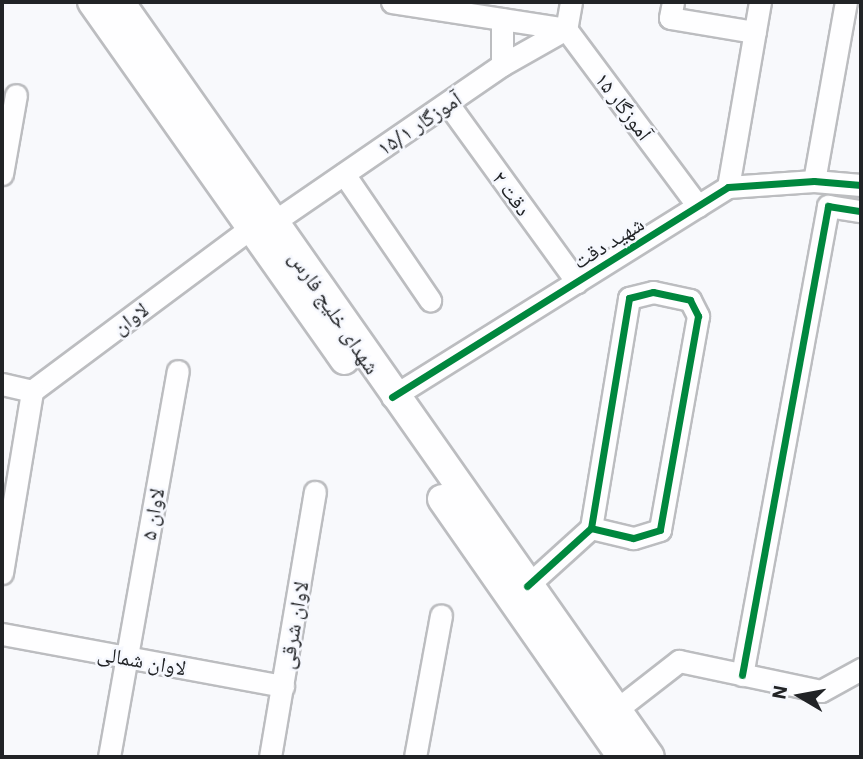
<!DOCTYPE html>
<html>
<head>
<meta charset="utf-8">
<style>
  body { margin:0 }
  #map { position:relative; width:863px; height:759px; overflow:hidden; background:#f8f9fc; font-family:"IBM Plex Sans","Noto Naskh Arabic",sans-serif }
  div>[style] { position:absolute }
  .roads { filter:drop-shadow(2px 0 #bcbdc0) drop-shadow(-2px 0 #bcbdc0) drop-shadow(0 2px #bcbdc0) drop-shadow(0 -2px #bcbdc0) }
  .street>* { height:21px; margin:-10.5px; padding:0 10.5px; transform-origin:10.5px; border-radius:10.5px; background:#fefeff }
  .secondary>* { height:28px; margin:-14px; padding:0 14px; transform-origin:14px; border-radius:14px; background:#fefeff }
  .cycleway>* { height:7px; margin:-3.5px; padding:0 3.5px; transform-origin:3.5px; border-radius:3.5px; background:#00873e }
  span { translate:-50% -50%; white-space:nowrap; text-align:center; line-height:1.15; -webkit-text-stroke:5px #f6f8fe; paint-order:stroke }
  .street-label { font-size:21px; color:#212326 }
  .frame { position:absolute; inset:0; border:4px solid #212326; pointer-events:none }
  .north { position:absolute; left:765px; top:661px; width:70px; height:70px; -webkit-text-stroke:5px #f6f8fe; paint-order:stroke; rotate:280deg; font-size:19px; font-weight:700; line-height:28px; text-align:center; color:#212326 }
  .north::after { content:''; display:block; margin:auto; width:24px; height:32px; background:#212326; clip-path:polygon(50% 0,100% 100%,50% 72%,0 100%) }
</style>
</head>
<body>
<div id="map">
  <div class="roads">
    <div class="street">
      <div style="left:392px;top:2px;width:176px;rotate:8.8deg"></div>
      <div style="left:571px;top:2px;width:27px;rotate:100deg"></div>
      <div style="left:566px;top:29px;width:221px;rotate:53.3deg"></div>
      <div style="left:673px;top:2px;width:16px;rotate:101deg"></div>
      <div style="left:670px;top:18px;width:86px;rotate:9.4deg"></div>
      <div style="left:502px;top:19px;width:46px;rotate:90deg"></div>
      <div style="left:448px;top:104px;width:220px;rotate:54.1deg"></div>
      <div style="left:2px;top:174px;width:80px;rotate:-80deg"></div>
      <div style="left:344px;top:174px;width:153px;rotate:55.7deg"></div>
      <div style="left:814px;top:181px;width:182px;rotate:-79.9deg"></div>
      <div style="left:728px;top:187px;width:188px;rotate:-80.2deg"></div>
      <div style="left:275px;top:221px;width:275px;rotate:-34.5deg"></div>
      <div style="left:502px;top:65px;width:73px;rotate:-29.4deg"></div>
      <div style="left:2px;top:384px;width:31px;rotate:13deg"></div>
      <div style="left:32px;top:391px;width:274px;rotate:-36.7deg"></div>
      <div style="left:392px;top:397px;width:396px;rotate:-32deg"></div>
      <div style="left:728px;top:187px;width:86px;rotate:-4deg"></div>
      <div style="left:814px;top:181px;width:47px;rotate:4.9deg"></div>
      <div style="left:2px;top:573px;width:184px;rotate:-80.6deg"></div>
      <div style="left:527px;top:586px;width:86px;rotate:-42.2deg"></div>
      <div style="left:591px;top:528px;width:233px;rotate:-80.6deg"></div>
      <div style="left:629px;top:298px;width:25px;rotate:-14deg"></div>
      <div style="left:653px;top:292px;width:38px;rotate:12deg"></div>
      <div style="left:690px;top:300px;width:18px;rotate:63deg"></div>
      <div style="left:698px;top:316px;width:217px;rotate:100.1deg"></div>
      <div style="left:660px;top:530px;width:28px;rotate:163deg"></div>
      <div style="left:633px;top:538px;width:43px;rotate:-166.6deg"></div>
      <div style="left:2px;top:634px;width:286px;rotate:10.5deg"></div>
      <div style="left:742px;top:675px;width:477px;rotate:-79.6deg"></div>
      <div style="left:828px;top:206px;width:33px;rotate:9deg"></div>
      <div style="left:616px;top:710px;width:80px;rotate:-37.9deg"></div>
      <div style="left:679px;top:661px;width:145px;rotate:11.9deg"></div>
      <div style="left:821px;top:691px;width:46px;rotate:-28.8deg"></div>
      <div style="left:109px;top:757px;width:392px;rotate:-79.9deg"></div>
      <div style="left:270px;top:757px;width:269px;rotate:-80.4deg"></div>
      <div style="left:415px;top:757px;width:144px;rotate:-79.6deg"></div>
    </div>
    <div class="secondary">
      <div style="left:92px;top:2px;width:438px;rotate:54.8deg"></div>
      <div style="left:120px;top:2px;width:922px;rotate:54.93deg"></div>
      <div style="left:442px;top:499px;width:315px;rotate:55.1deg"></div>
    </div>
  </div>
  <div class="cycleway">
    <div style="left:392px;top:397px;width:396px;rotate:-32deg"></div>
    <div style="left:728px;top:187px;width:86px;rotate:-4deg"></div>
    <div style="left:814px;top:181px;width:47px;rotate:4.9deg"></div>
    <div style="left:527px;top:586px;width:86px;rotate:-42.2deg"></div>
    <div style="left:591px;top:528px;width:233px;rotate:-80.6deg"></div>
    <div style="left:629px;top:298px;width:25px;rotate:-14deg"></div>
    <div style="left:653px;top:292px;width:38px;rotate:12deg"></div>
    <div style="left:690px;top:300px;width:18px;rotate:63deg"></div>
    <div style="left:698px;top:316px;width:217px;rotate:100.1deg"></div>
    <div style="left:660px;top:530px;width:28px;rotate:163deg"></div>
    <div style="left:633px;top:538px;width:43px;rotate:-166.6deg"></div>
    <div style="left:742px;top:675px;width:477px;rotate:-79.6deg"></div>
    <div style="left:828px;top:206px;width:33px;rotate:9deg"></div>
  </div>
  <div class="street-label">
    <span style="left:624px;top:106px;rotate:53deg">آموزگار ۱۵</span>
    <span style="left:419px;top:123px;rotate:-34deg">آموزگار ۱۵/۱</span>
    <span style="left:512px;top:193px;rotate:54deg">دقت ۲</span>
    <span style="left:608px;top:242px;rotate:-32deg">شهید دقت</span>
    <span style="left:335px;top:312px;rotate:56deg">شهدای خلیج فارس</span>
    <span style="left:130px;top:318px;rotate:-37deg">لاوان</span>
    <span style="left:152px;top:514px;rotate:-80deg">لاوان ۵</span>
    <span style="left:293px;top:625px;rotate:-80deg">لاوان شرقی</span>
    <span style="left:142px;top:660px;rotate:10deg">لاوان شمالی</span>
  </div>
  <div class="frame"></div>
  <div class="north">N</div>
</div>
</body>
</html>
